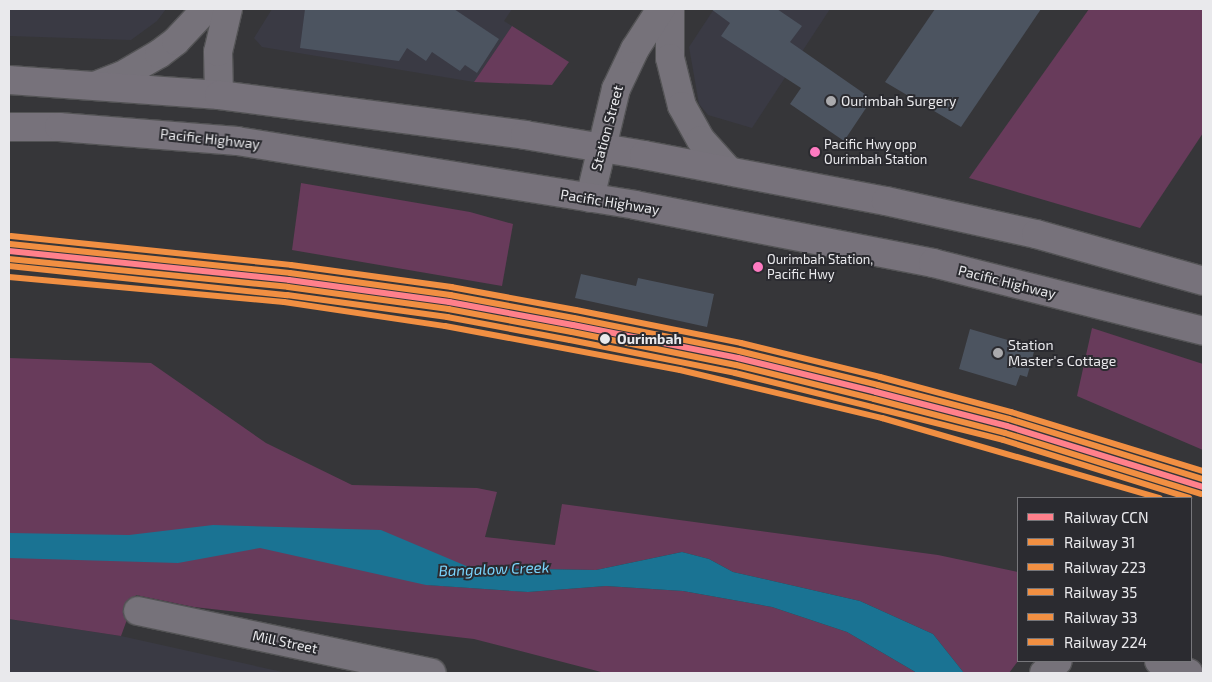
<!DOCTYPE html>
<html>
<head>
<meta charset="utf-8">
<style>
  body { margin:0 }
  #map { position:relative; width:1212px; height:682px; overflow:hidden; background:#363639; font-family:"Exo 2",sans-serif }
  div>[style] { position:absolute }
  .built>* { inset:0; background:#3a3a44 }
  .green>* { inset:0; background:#683b5b }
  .water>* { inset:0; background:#1a7393 }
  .building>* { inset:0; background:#4c5460 }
  .roads { filter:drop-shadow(1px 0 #535355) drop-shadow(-1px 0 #535355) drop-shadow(0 1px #535355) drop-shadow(0 -1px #535355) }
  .minor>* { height:28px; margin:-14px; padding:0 14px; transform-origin:14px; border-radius:14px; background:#76727a }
  .major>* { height:28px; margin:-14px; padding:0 14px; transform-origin:14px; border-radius:14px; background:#77727b }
  .rail-1>* { height:6px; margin:-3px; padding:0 3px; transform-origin:3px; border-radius:3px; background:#ff808b }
  .rail-2>* { height:6px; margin:-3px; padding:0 3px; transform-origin:3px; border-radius:3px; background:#f18f42 }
  .rail-3>* { height:6px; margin:-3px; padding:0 3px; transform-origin:3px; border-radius:3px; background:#f18f42 }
  .rail-4>* { height:6px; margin:-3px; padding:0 3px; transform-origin:3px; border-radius:3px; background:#f18f42 }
  .rail-5>* { height:6px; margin:-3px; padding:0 3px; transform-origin:3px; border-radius:3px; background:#f18f42 }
  .rail-6>* { height:6px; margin:-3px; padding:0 3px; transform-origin:3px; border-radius:3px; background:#f18f42 }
  .dots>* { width:14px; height:14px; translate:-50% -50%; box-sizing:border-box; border:2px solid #2b2b30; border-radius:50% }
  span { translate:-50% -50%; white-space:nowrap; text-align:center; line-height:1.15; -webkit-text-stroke:4px #2b2b30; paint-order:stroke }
  .bus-label { font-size:13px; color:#e9e9ec }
  .left { translate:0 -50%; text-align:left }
  .poi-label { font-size:14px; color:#e9e9ec }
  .street-label { font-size:14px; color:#e9e9ec }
  .stop-label { font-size:14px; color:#e9e9ec; font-weight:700 }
  .water-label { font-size:15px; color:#7ad5fd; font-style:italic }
  .frame { position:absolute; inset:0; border:10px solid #e9e9ec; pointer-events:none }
  .legend { position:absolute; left:1017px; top:497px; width:175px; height:165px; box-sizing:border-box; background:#2b2b30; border:1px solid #77777b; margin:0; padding:6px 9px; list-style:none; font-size:15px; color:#e9e9ec }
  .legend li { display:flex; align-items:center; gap:10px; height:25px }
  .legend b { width:25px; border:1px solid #77777b }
</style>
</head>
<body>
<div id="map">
  <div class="built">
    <div style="clip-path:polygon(9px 9px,166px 9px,157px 21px,131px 40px,9px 36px)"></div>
    <div style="clip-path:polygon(272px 9px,512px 9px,504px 21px,512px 26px,474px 82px,262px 47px,254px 38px)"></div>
    <div style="clip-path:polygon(714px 9px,830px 9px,752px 128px,708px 115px,699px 104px,689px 47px)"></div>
    <div style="clip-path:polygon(9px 619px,121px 636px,287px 673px,9px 673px)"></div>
  </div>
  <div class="green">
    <div style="clip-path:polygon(1089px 9px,1203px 9px,1203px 133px,1140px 228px,969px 178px)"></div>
    <div style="clip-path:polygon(512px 26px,569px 62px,552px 85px,474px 82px)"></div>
    <div style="clip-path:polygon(301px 183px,470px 212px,513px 224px,502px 286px,292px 250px)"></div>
    <div style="clip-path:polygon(1092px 328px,1203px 364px,1203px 450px,1077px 396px)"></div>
    <div style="clip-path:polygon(9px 358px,151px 363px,266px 443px,352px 485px,477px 488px,497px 492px,485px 537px,555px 545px,562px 504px,938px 555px,1018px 572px,1018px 661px,1009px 673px,964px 673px,933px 634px,860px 601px,733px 572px,709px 559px,682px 552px,596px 570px,471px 568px,428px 585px,528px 592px,606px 586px,683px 591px,772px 607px,847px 632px,917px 673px,605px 673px,474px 639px,194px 607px,136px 595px,121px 636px,9px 619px)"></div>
  </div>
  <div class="water">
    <div style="clip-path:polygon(213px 525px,381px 530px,471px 568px,596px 570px,682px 552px,709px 559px,733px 572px,860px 601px,933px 634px,964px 673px,917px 673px,847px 632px,772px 607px,683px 591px,606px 586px,528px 592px,426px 585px,260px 548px,178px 563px,9px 558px,9px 533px,129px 535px)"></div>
  </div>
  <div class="building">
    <div style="clip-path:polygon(305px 9px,454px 9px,499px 39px,477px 73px,465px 65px,460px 71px,432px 52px,426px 61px,407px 48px,399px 61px,300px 48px)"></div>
    <div style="clip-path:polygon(711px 9px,777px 9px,802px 26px,790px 42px,872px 99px,844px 141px,790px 104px,801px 88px,721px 36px,730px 23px)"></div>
    <div style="clip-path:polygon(935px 9px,1041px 9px,961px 127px,885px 82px)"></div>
    <div style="clip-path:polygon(581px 274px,636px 286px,638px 278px,714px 294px,707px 327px,575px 298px)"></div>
    <div style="clip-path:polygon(970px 329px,1035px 348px,1027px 377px,1020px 375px,1016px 386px,959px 369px)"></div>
  </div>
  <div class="roads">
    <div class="minor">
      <div style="left:670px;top:9px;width:49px;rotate:90deg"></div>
      <div style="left:670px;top:58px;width:49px;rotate:76deg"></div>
      <div style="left:682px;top:106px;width:39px;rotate:61deg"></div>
      <div style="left:701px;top:140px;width:42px;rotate:47.9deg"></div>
      <div style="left:97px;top:85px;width:26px;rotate:-21deg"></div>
      <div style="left:121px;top:76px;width:44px;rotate:-30.1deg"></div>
      <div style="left:159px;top:54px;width:21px;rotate:-37deg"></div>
      <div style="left:176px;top:41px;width:44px;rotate:-46.8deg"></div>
      <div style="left:219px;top:95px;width:43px;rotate:-91.3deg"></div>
      <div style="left:218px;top:52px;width:44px;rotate:-76.9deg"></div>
      <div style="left:590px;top:198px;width:112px;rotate:-76.6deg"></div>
      <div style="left:616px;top:89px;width:44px;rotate:-64.6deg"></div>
      <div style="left:635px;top:49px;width:48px;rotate:-57deg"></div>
      <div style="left:138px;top:611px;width:300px;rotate:11.9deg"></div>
      <div style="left:1159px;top:661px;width:32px;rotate:22deg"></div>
      <div style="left:1044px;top:673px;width:18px;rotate:-41deg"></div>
    </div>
    <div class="major">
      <div style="left:9px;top:80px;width:211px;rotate:4.1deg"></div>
      <div style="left:219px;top:95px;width:309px;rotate:7.4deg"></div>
      <div style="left:525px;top:135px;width:121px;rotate:9.5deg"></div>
      <div style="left:644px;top:155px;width:246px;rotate:10.8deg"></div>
      <div style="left:886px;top:201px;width:154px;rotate:12.4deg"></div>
      <div style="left:1036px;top:234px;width:173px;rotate:15.7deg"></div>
      <div style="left:9px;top:127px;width:50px"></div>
      <div style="left:59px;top:127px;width:179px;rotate:4.5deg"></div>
      <div style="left:237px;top:141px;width:403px;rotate:9.1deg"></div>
      <div style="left:635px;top:205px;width:304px;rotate:11deg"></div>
      <div style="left:933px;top:263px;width:278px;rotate:14.1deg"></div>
    </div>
  </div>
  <div class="rail-1">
    <div style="left:9px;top:251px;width:281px;rotate:5.9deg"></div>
    <div style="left:289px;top:280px;width:162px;rotate:7.8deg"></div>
    <div style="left:449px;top:302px;width:126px;rotate:10.5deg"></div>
    <div style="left:573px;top:325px;width:168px;rotate:11.3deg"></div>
    <div style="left:738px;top:358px;width:142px;rotate:13.8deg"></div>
    <div style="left:876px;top:392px;width:135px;rotate:14.5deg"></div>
    <div style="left:1007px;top:426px;width:205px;rotate:17.3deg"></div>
  </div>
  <div class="rail-2">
    <div style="left:9px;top:259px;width:280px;rotate:5.7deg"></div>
    <div style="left:288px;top:287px;width:162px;rotate:7.8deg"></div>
    <div style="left:448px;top:309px;width:126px;rotate:10.5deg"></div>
    <div style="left:572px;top:332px;width:167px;rotate:11.4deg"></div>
    <div style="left:736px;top:365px;width:142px;rotate:13.8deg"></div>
    <div style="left:874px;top:399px;width:135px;rotate:14.5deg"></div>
    <div style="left:1005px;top:433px;width:205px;rotate:17.3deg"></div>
  </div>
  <div class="rail-3">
    <div style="left:10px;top:244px;width:281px;rotate:5.9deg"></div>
    <div style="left:290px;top:273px;width:162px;rotate:7.8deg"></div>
    <div style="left:450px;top:295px;width:126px;rotate:10.5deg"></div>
    <div style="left:574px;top:318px;width:168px;rotate:11.3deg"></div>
    <div style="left:739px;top:351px;width:143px;rotate:13.7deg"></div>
    <div style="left:878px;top:385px;width:135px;rotate:14.5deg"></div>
    <div style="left:1009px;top:419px;width:203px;rotate:17.2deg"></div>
  </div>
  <div class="rail-4">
    <div style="left:9px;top:266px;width:280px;rotate:6deg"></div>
    <div style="left:287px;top:295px;width:162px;rotate:7.8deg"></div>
    <div style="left:447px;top:317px;width:125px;rotate:10.6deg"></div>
    <div style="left:570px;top:340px;width:168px;rotate:11.3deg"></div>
    <div style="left:735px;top:373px;width:141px;rotate:13.9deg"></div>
    <div style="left:872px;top:407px;width:135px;rotate:14.1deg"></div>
    <div style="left:1003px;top:440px;width:195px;rotate:17.3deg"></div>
  </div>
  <div class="rail-5">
    <div style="left:11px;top:236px;width:281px;rotate:5.9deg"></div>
    <div style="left:291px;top:265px;width:162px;rotate:7.8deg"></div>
    <div style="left:451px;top:287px;width:127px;rotate:10.4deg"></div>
    <div style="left:576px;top:310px;width:168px;rotate:11.3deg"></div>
    <div style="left:741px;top:343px;width:143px;rotate:13.7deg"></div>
    <div style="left:880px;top:377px;width:136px;rotate:15deg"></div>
    <div style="left:1011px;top:412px;width:201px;rotate:17.1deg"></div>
  </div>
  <div class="rail-6">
    <div style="left:9px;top:277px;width:276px;rotate:5.2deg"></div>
    <div style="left:284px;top:302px;width:163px;rotate:8.5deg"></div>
    <div style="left:445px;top:326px;width:239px;rotate:10.6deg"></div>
    <div style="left:680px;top:370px;width:208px;rotate:13.4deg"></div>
    <div style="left:882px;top:418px;width:289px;rotate:16.1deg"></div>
  </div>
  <div class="dots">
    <div style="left:831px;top:101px;background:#aaaaad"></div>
    <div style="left:815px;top:152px;background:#fe7ac1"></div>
    <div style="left:758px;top:267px;background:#fe7ac1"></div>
    <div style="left:605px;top:339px;background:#e9e9ec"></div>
    <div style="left:998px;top:353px;background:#aaaaad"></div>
  </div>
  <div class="bus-label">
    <span class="left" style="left:824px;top:152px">Pacific Hwy opp<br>Ourimbah Station</span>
    <span class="left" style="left:767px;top:267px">Ourimbah Station,<br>Pacific Hwy</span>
  </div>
  <div class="poi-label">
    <span class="left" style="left:841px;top:101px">Ourimbah Surgery</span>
    <span class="left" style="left:1008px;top:353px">Station<br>Master's Cottage</span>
  </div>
  <div class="street-label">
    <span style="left:607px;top:128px;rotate:-75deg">Station Street</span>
    <span style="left:210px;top:139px;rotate:6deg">Pacific Highway</span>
    <span style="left:610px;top:202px;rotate:9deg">Pacific Highway</span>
    <span style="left:1007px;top:282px;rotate:14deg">Pacific Highway</span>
    <span style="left:285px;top:642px;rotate:12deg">Mill Street</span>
  </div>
  <div class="stop-label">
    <span class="left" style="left:617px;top:339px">Ourimbah</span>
  </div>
  <div class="water-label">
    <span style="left:494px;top:569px;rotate:-2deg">Bangalow Creek</span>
  </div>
  <div class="frame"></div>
  <ul class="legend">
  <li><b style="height:6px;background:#ff808b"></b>Railway CCN</li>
  <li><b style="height:6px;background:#f18f42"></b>Railway 31</li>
  <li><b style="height:6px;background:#f18f42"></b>Railway 223</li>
  <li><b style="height:6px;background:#f18f42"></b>Railway 35</li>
  <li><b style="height:6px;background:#f18f42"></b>Railway 33</li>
  <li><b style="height:6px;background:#f18f42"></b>Railway 224</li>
  </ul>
</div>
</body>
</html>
